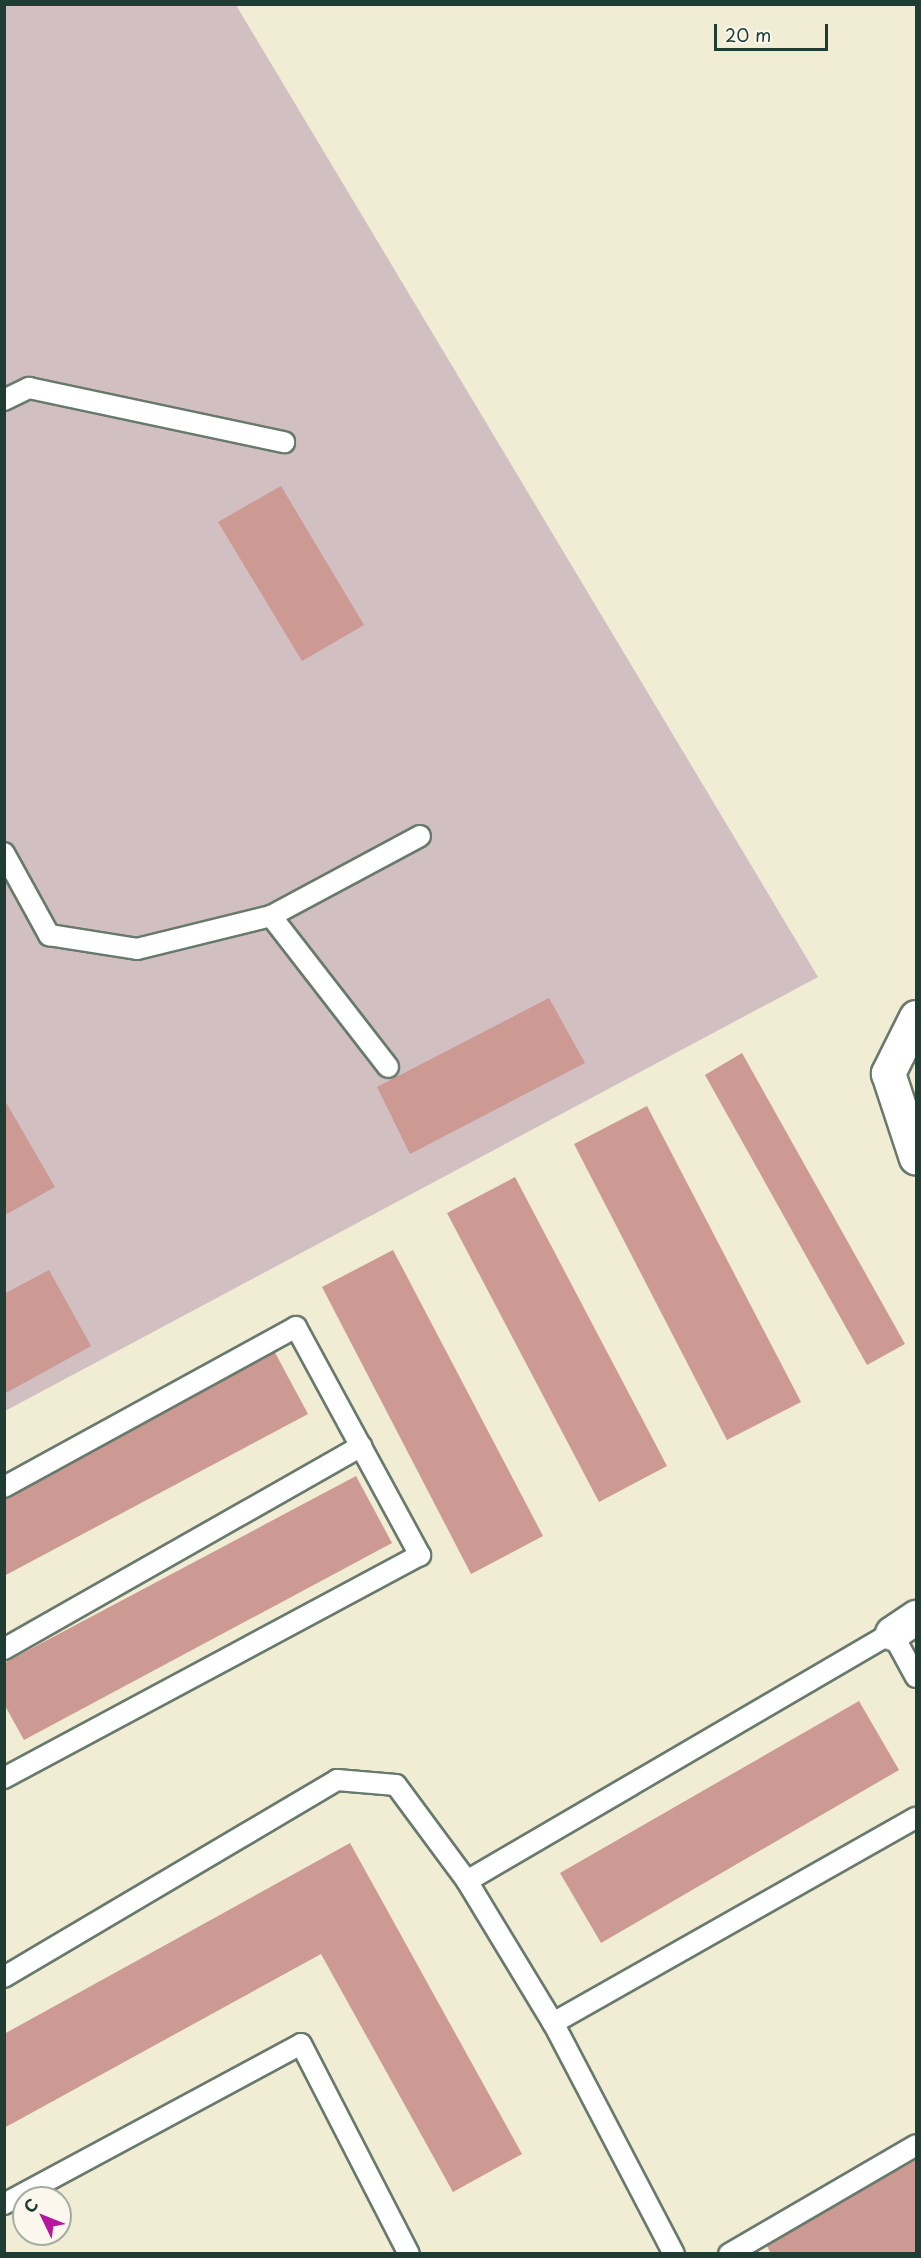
<!DOCTYPE html>
<html>
<head>
<meta charset="utf-8">
<style>
  body { margin:0 }
  #map { position:relative; width:921px; height:2258px; overflow:hidden; background:#f1ecd4; font-family:"Playpen Sans",sans-serif }
  div>[style] { position:absolute }
  .industrial>* { inset:0; background:#d2bfc1 }
  .building>* { inset:0; background:#cc9993 }
  .roads { filter:drop-shadow(2px 0 #687a6c) drop-shadow(-2px 0 #687a6c) drop-shadow(0 2px #687a6c) drop-shadow(0 -2px #687a6c) }
  .lane>* { height:20px; margin:-10px; padding:0 10px; transform-origin:10px; border-radius:10px; background:#fff }
  .street>* { height:33px; margin:-16.5px; padding:0 16.5px; transform-origin:16.5px; border-radius:16.5px; background:#fff }
  span { translate:-50% -50%; white-space:nowrap; text-align:center; line-height:1.15; -webkit-text-stroke:4.5px #fbf7ec; paint-order:stroke }
  .frame { position:absolute; inset:0; border:6px solid #1f3d34; pointer-events:none }
  .north { position:absolute; left:12px; top:2186px; width:60px; height:60px; box-sizing:border-box; background:#fbf7ec; border:2px solid #a3ada2; border-radius:50%; rotate:313deg; font-size:16px; font-weight:700; line-height:24px; text-align:center; color:#1f3d34 }
  .north::after { content:''; display:block; margin:auto; width:21px; height:27px; background:#b5179e; clip-path:polygon(50% 0,100% 100%,50% 72%,0 100%) }
  .scale { position:absolute; left:714px; top:24px; width:114px; height:27px; box-sizing:border-box; border:3px solid #1f3d34; border-top:0; padding-left:8px; font-size:18px; line-height:21px; white-space:nowrap; color:#1f3d34; -webkit-text-stroke:4px #fbf7ec; paint-order:stroke }
</style>
</head>
<body>
<div id="map">
  <div class="industrial">
    <div style="clip-path:polygon(5px 5px,236px 5px,818px 977px,5px 1411px)"></div>
  </div>
  <div class="building">
    <div style="clip-path:polygon(281px 486px,364px 625px,302px 661px,218px 522px)"></div>
    <div style="clip-path:polygon(549px 998px,585px 1063px,410px 1154px,377px 1087px)"></div>
    <div style="clip-path:polygon(742px 1053px,905px 1344px,867px 1365px,705px 1075px)"></div>
    <div style="clip-path:polygon(4px 1099px,55px 1187px,7px 1214px,4px 1210px)"></div>
    <div style="clip-path:polygon(647px 1106px,801px 1402px,727px 1440px,574px 1144px)"></div>
    <div style="clip-path:polygon(515px 1177px,667px 1466px,599px 1502px,447px 1213px)"></div>
    <div style="clip-path:polygon(393px 1250px,543px 1536px,471px 1574px,322px 1287px)"></div>
    <div style="clip-path:polygon(49px 1270px,91px 1346px,4px 1394px,4px 1294px)"></div>
    <div style="clip-path:polygon(272px 1347px,308px 1414px,4px 1576px,4px 1489px)"></div>
    <div style="clip-path:polygon(356px 1476px,392px 1543px,24px 1740px,4px 1704px,4px 1663px)"></div>
    <div style="clip-path:polygon(859px 1701px,899px 1770px,601px 1943px,560px 1873px)"></div>
    <div style="clip-path:polygon(350px 1843px,522px 2154px,453px 2192px,321px 1954px,4px 2128px,4px 2034px)"></div>
    <div style="clip-path:polygon(916px 2160px,916px 2254px,771px 2254px,765px 2242px)"></div>
  </div>
  <div class="roads">
    <div class="lane">
      <div style="left:4px;top:400px;width:28px;rotate:-26deg"></div>
      <div style="left:29px;top:388px;width:261px;rotate:12deg"></div>
      <div style="left:4px;top:853px;width:94px;rotate:61.2deg"></div>
      <div style="left:49px;top:935px;width:89px;rotate:9deg"></div>
      <div style="left:137px;top:949px;width:138px;rotate:-13.8deg"></div>
      <div style="left:271px;top:916px;width:169px;rotate:-28.2deg"></div>
      <div style="left:271px;top:916px;width:191px;rotate:52.2deg"></div>
      <div style="left:4px;top:1487px;width:333px;rotate:-28.7deg"></div>
      <div style="left:296px;top:1327px;width:260px;rotate:61.5deg"></div>
      <div style="left:420px;top:1555px;width:472px;rotate:151.8deg"></div>
      <div style="left:4px;top:1649px;width:411px;rotate:-29.6deg"></div>
      <div style="left:467px;top:1881px;width:166px;rotate:58.8deg"></div>
      <div style="left:4px;top:1977px;width:387px;rotate:-30.6deg"></div>
      <div style="left:337px;top:1780px;width:59px;rotate:4.8deg"></div>
      <div style="left:396px;top:1785px;width:119px;rotate:53.5deg"></div>
      <div style="left:467px;top:1881px;width:492px;rotate:-30.3deg"></div>
      <div style="left:892px;top:1633px;width:50px;rotate:61.4deg"></div>
      <div style="left:4px;top:2204px;width:337px;rotate:-28.3deg"></div>
      <div style="left:301px;top:2044px;width:236px;rotate:62.8deg"></div>
      <div style="left:674px;top:2254px;width:261px;rotate:-117.6deg"></div>
      <div style="left:553px;top:2023px;width:417px;rotate:-29.5deg"></div>
      <div style="left:729px;top:2254px;width:216px;rotate:-30.2deg"></div>
    </div>
    <div class="street">
      <div style="left:916px;top:1017px;width:63px;rotate:116.6deg"></div>
      <div style="left:888px;top:1073px;width:89px;rotate:71.8deg"></div>
      <div style="left:892px;top:1633px;width:29px;rotate:-34deg"></div>
    </div>
  </div>
  <div class="frame"></div>
  <div class="north">С</div>
  <div class="scale">20 m</div>
</div>
</body>
</html>
